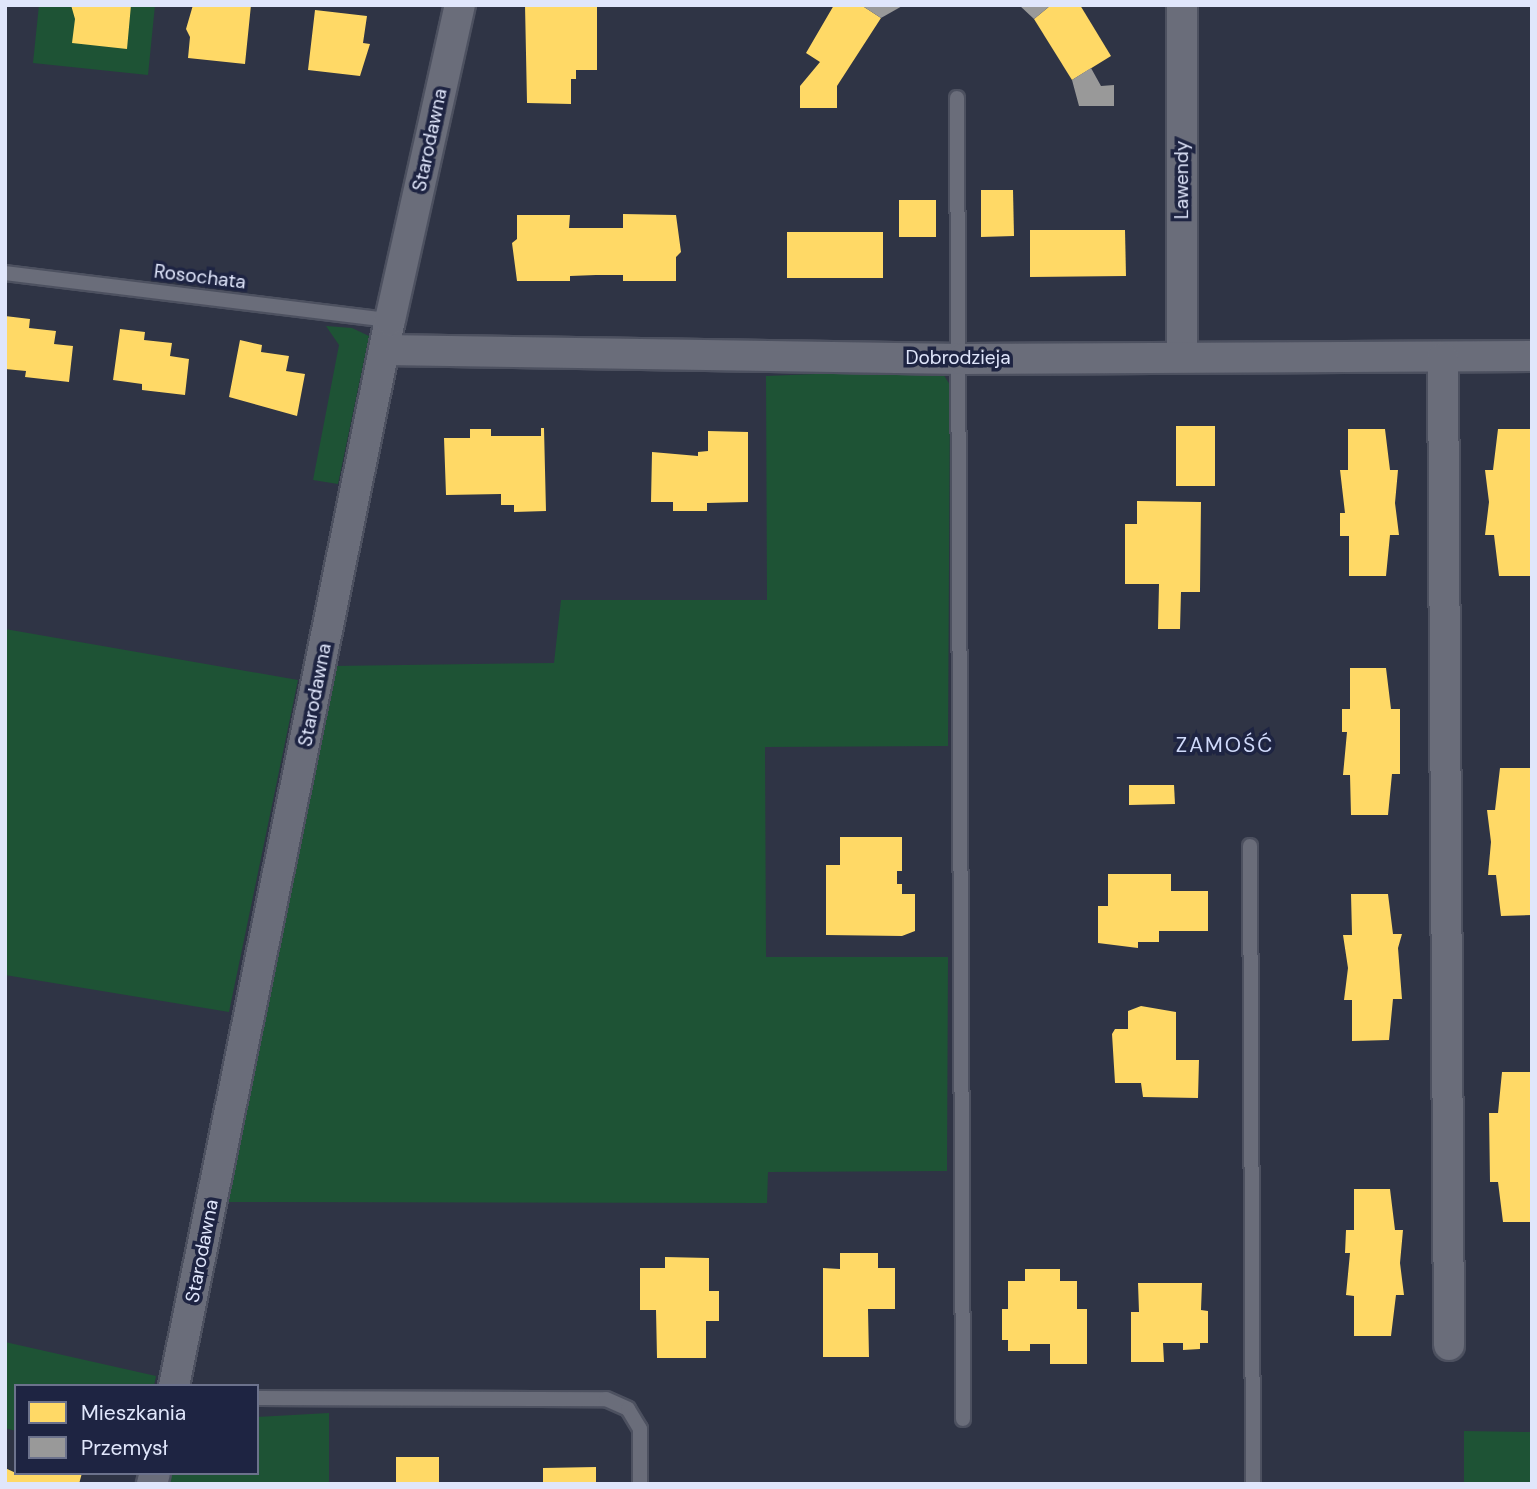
<!DOCTYPE html>
<html>
<head>
<meta charset="utf-8">
<style>
  body { margin:0 }
  #map { position:relative; width:1537px; height:1489px; overflow:hidden; background:#2f3445; font-family:"DM Sans",sans-serif }
  div>[style] { position:absolute }
  .green>* { inset:0; background:#1e5335 }
  .homes>* { inset:0; background:#ffd966 }
  .industry>* { inset:0; background:#999 }
  .roads { filter:drop-shadow(2px 0 #4d5160) drop-shadow(-2px 0 #4d5160) drop-shadow(0 2px #4d5160) drop-shadow(0 -2px #4d5160) }
  .lane>* { height:14px; margin:-7px; padding:0 7px; transform-origin:7px; border-radius:7px; background:#6a6d7a }
  .street>* { height:30px; margin:-15px; padding:0 15px; transform-origin:15px; border-radius:15px; background:#6a6d7a }
  span { translate:-50% -50%; white-space:nowrap; text-align:center; line-height:1.15; -webkit-text-stroke:7px #1e2442; paint-order:stroke }
  .street-label { font-size:19px; color:#e0e6fb }
  .neighbourhood-label { font-size:21px; color:#d0dafa; letter-spacing:2px }
  .frame { position:absolute; inset:0; border:7px solid #e0e6fb; pointer-events:none }
  .legend { position:absolute; left:14px; top:1384px; width:245px; height:91px; box-sizing:border-box; background:#1e2442; border:2px solid #6c728c; margin:0; padding:9px 12px; list-style:none; font-size:21px; color:#e0e6fb }
  .legend li { display:flex; align-items:center; gap:14px; height:35px }
  .legend b { width:35px; border:2px solid #6c728c }
</style>
</head>
<body>
<div id="map">
  <div class="green">
    <div style="clip-path:polygon(39px 5px,155px 5px,148px 75px,33px 63px)"></div>
    <div style="clip-path:polygon(326px 326px,352px 328px,369px 336px,338px 484px,313px 480px,339px 345px)"></div>
    <div style="clip-path:polygon(940px 369px,950px 385px,948px 746px,765px 747px,766px 957px,948px 957px,947px 1171px,768px 1172px,767px 1203px,222px 1202px,333px 666px,554px 663px,561px 600px,767px 600px,766px 376px)"></div>
    <div style="clip-path:polygon(5px 629px,298px 680px,229px 1012px,5px 975px)"></div>
    <div style="clip-path:polygon(5px 1342px,156px 1376px,154px 1386px,16px 1386px,16px 1431px,5px 1428px)"></div>
    <div style="clip-path:polygon(329px 1413px,329px 1484px,167px 1484px,170px 1473px,257px 1473px,257px 1417px)"></div>
    <div style="clip-path:polygon(1464px 1431px,1532px 1432px,1532px 1484px,1464px 1484px)"></div>
  </div>
  <div class="homes">
    <div style="clip-path:polygon(71px 5px,131px 5px,127px 49px,72px 43px,75px 19px)"></div>
    <div style="clip-path:polygon(193px 5px,251px 5px,245px 64px,188px 58px,190px 37px,186px 29px)"></div>
    <div style="clip-path:polygon(525px 5px,597px 5px,597px 70px,576px 70px,576px 79px,571px 79px,571px 104px,527px 103px)"></div>
    <div style="clip-path:polygon(834px 5px,861px 5px,881px 18px,837px 86px,837px 108px,800px 108px,800px 86px,820px 62px,806px 53px)"></div>
    <div style="clip-path:polygon(1051px 5px,1080px 5px,1111px 56px,1072px 80px,1034px 19px)"></div>
    <div style="clip-path:polygon(315px 10px,367px 16px,363px 43px,370px 44px,360px 76px,308px 70px)"></div>
    <div style="clip-path:polygon(981px 190px,1013px 190px,1014px 236px,981px 237px)"></div>
    <div style="clip-path:polygon(899px 200px,936px 200px,936px 237px,899px 237px)"></div>
    <div style="clip-path:polygon(623px 214px,676px 215px,681px 252px,676px 257px,676px 281px,623px 281px,623px 275px,596px 275px,570px 276px,570px 281px,517px 281px,512px 243px,517px 239px,517px 215px,570px 215px,569px 228px,623px 228px)"></div>
    <div style="clip-path:polygon(1030px 230px,1125px 230px,1126px 276px,1030px 277px)"></div>
    <div style="clip-path:polygon(787px 232px,883px 232px,883px 278px,787px 278px)"></div>
    <div style="clip-path:polygon(5px 316px,30px 319px,29px 328px,56px 331px,54px 344px,73px 346px,69px 382px,25px 377px,26px 371px,5px 369px)"></div>
    <div style="clip-path:polygon(120px 329px,145px 332px,144px 340px,172px 343px,170px 356px,189px 359px,185px 395px,142px 390px,142px 384px,113px 380px)"></div>
    <div style="clip-path:polygon(240px 340px,262px 345px,261px 352px,289px 356px,286px 371px,305px 374px,297px 416px,229px 397px)"></div>
    <div style="clip-path:polygon(1176px 426px,1215px 426px,1215px 486px,1176px 486px)"></div>
    <div style="clip-path:polygon(541px 428px,544px 428px,546px 511px,514px 512px,514px 505px,501px 505px,501px 494px,446px 495px,444px 438px,470px 438px,470px 429px,491px 429px,491px 436px,541px 436px)"></div>
    <div style="clip-path:polygon(1348px 429px,1385px 429px,1390px 470px,1398px 470px,1395px 503px,1399px 535px,1390px 535px,1386px 576px,1349px 576px,1349px 536px,1340px 536px,1340px 513px,1345px 513px,1340px 470px,1348px 470px)"></div>
    <div style="clip-path:polygon(1498px 429px,1532px 429px,1532px 576px,1499px 576px,1494px 535px,1485px 535px,1489px 502px,1485px 470px,1493px 470px)"></div>
    <div style="clip-path:polygon(708px 431px,748px 432px,748px 502px,707px 503px,707px 511px,673px 511px,673px 502px,651px 502px,652px 452px,698px 456px,698px 452px,708px 451px)"></div>
    <div style="clip-path:polygon(1137px 501px,1201px 502px,1200px 592px,1181px 592px,1180px 629px,1158px 629px,1159px 584px,1125px 584px,1125px 524px,1137px 524px)"></div>
    <div style="clip-path:polygon(1350px 668px,1386px 668px,1391px 709px,1400px 709px,1400px 774px,1392px 774px,1388px 815px,1351px 815px,1350px 775px,1343px 775px,1347px 732px,1342px 732px,1342px 709px,1350px 709px)"></div>
    <div style="clip-path:polygon(1500px 768px,1532px 768px,1532px 915px,1501px 916px,1496px 875px,1488px 875px,1491px 842px,1487px 810px,1495px 810px)"></div>
    <div style="clip-path:polygon(1129px 785px,1174px 785px,1175px 804px,1129px 805px)"></div>
    <div style="clip-path:polygon(840px 837px,902px 837px,902px 871px,897px 871px,897px 884px,902px 884px,902px 894px,915px 894px,915px 931px,902px 936px,826px 935px,826px 865px,840px 865px)"></div>
    <div style="clip-path:polygon(1108px 874px,1171px 874px,1171px 891px,1208px 891px,1208px 931px,1159px 931px,1159px 942px,1138px 942px,1138px 948px,1098px 943px,1098px 906px,1108px 906px)"></div>
    <div style="clip-path:polygon(1351px 894px,1388px 894px,1393px 934px,1402px 934px,1398px 948px,1402px 999px,1393px 999px,1389px 1040px,1352px 1041px,1352px 1000px,1344px 1000px,1348px 968px,1343px 935px,1352px 935px)"></div>
    <div style="clip-path:polygon(1141px 1006px,1176px 1012px,1176px 1060px,1199px 1060px,1198px 1098px,1143px 1097px,1141px 1083px,1115px 1083px,1112px 1034px,1115px 1029px,1128px 1029px,1128px 1011px)"></div>
    <div style="clip-path:polygon(1502px 1072px,1532px 1072px,1532px 1222px,1503px 1222px,1498px 1182px,1490px 1182px,1489px 1113px,1498px 1113px)"></div>
    <div style="clip-path:polygon(1354px 1189px,1390px 1189px,1395px 1230px,1403px 1230px,1400px 1263px,1404px 1295px,1396px 1295px,1391px 1336px,1354px 1336px,1354px 1296px,1346px 1295px,1350px 1253px,1345px 1253px,1346px 1230px,1354px 1230px)"></div>
    <div style="clip-path:polygon(840px 1253px,878px 1253px,878px 1268px,895px 1268px,895px 1309px,868px 1309px,869px 1357px,823px 1357px,823px 1268px,840px 1269px)"></div>
    <div style="clip-path:polygon(665px 1257px,709px 1258px,709px 1291px,719px 1291px,719px 1321px,706px 1321px,706px 1358px,657px 1358px,656px 1310px,640px 1310px,640px 1268px,665px 1268px)"></div>
    <div style="clip-path:polygon(1025px 1269px,1060px 1269px,1060px 1281px,1077px 1281px,1077px 1309px,1087px 1309px,1087px 1364px,1050px 1364px,1050px 1344px,1030px 1344px,1030px 1351px,1008px 1351px,1008px 1340px,1002px 1340px,1002px 1309px,1008px 1309px,1008px 1281px,1025px 1281px)"></div>
    <div style="clip-path:polygon(1138px 1283px,1202px 1283px,1201px 1310px,1208px 1311px,1208px 1343px,1200px 1343px,1200px 1349px,1183px 1350px,1183px 1343px,1163px 1343px,1164px 1362px,1131px 1362px,1131px 1312px,1139px 1312px)"></div>
    <div style="clip-path:polygon(396px 1457px,439px 1457px,439px 1484px,396px 1484px)"></div>
    <div style="clip-path:polygon(596px 1467px,596px 1484px,543px 1484px,543px 1468px)"></div>
    <div style="clip-path:polygon(5px 1468px,16px 1473px,82px 1473px,79px 1484px,5px 1484px)"></div>
  </div>
  <div class="industry">
    <div style="clip-path:polygon(861px 5px,904px 5px,881px 18px)"></div>
    <div style="clip-path:polygon(1019px 5px,1051px 5px,1034px 19px)"></div>
    <div style="clip-path:polygon(1091px 68px,1101px 86px,1114px 85px,1114px 106px,1079px 106px,1072px 80px)"></div>
  </div>
  <div class="roads">
    <div class="lane">
      <div style="left:957px;top:98px;width:1321px;rotate:89.74deg"></div>
      <div style="left:5px;top:273px;width:388px;rotate:7deg"></div>
      <div style="left:1250px;top:846px;width:638px;rotate:89.73deg"></div>
      <div style="left:257px;top:1398px;width:349px;rotate:0.2deg"></div>
      <div style="left:606px;top:1399px;width:24px;rotate:24deg"></div>
      <div style="left:628px;top:1409px;width:23px;rotate:59deg"></div>
      <div style="left:640px;top:1429px;width:55px;rotate:90deg"></div>
    </div>
    <div class="street">
      <div style="left:1182px;top:5px;width:350px;rotate:90deg"></div>
      <div style="left:385px;top:350px;width:577px;rotate:0.89deg"></div>
      <div style="left:962px;top:359px;width:570px;rotate:-0.3deg"></div>
      <div style="left:1443px;top:358px;width:987px;rotate:89.65deg"></div>
      <div style="left:174px;top:1386px;width:1088px;rotate:-78.55deg"></div>
      <div style="left:390px;top:320px;width:323px;rotate:-77.5deg"></div>
      <div style="left:152px;top:1484px;width:11px;rotate:-75deg"></div>
    </div>
  </div>
  <div class="street-label">
    <span style="left:430px;top:140px;rotate:-78deg">Starodawna</span>
    <span style="left:1182px;top:180px;rotate:-90deg">Lawendy</span>
    <span style="left:200px;top:277px;rotate:7deg">Rosochata</span>
    <span style="left:958px;top:358px">Dobrodzieja</span>
    <span style="left:315px;top:695px;rotate:-79deg">Starodawna</span>
    <span style="left:202px;top:1251px;rotate:-79deg">Starodawna</span>
  </div>
  <div class="neighbourhood-label">
    <span style="left:1225px;top:745px">ZAMOŚĆ</span>
  </div>
  <div class="frame"></div>
  <ul class="legend">
  <li><b style="height:19px;background:#ffd966"></b>Mieszkania</li>
  <li><b style="height:19px;background:#999"></b>Przemysł</li>
  </ul>
</div>
</body>
</html>
